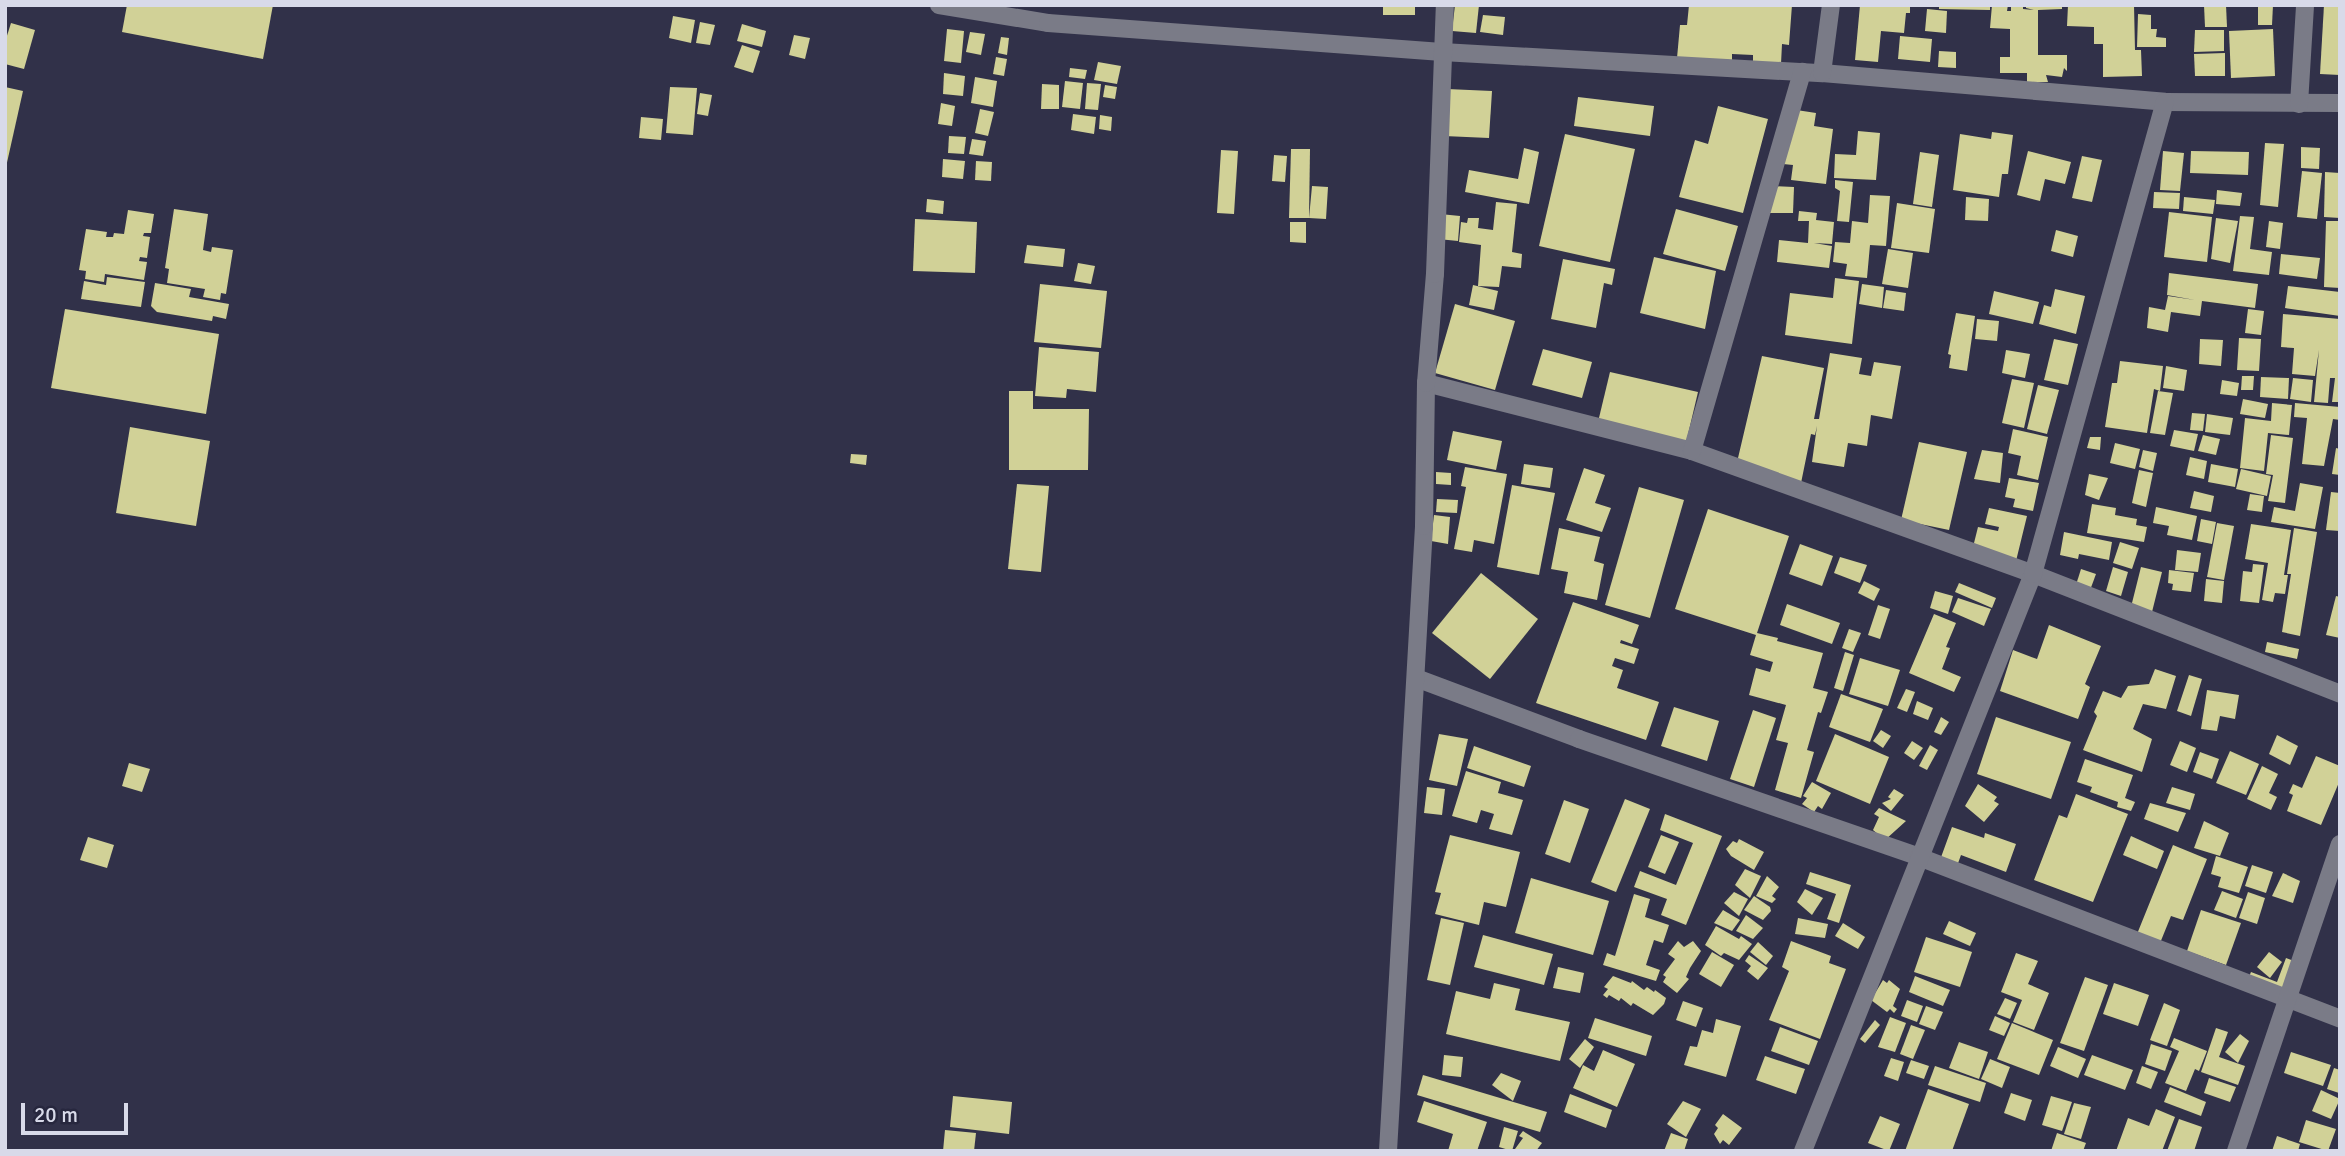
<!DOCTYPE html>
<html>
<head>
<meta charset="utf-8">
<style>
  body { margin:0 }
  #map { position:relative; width:2345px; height:1156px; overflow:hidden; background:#313149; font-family:Signika,sans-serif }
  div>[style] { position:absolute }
  .building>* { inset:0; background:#d1d197 }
  .minor>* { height:18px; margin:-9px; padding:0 9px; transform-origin:9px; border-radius:9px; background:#7a7b87 }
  span { translate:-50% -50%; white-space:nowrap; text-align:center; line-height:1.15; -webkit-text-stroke:7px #27273e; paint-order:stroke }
  .frame { position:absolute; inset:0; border:7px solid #d8dae9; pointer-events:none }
  .scale { position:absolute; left:21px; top:1103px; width:107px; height:32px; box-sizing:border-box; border:4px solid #d8dae9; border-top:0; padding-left:9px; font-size:21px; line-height:24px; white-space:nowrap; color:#d8dae9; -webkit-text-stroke:5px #27273e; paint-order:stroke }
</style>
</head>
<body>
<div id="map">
  <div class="building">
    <div style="clip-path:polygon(127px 5px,273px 5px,263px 59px,122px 32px)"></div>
    <div style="clip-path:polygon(1383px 5px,1415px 5px,1415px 15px,1383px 15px)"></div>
    <div style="clip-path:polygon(1455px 5px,1479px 5px,1476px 33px,1452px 31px)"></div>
    <div style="clip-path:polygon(1689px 5px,1792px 5px,1789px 45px,1782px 44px,1781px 64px,1753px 63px,1753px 55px,1732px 54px,1732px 61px,1677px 58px,1680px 25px,1687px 25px)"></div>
    <div style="clip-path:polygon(1860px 5px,1910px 5px,1910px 13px,1906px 13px,1904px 33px,1881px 31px,1878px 62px,1855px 60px)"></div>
    <div style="clip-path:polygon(1939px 5px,1990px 5px,1990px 10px,1939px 9px)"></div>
    <div style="clip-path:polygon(1992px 5px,2008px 5px,2007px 11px,2011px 11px,2011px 5px,2023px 5px,2023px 9px,2034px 10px,2026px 8px,2026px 5px,2062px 5px,2062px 9px,2038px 10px,2038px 55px,2067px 55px,2067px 71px,2064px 68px,2062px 77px,2046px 75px,2048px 82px,2027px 82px,2027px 73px,2000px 73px,2000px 57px,2010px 57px,2010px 29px,1990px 28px)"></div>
    <div style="clip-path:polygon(2068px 5px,2134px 5px,2135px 50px,2141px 50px,2142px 76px,2103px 77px,2103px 44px,2094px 44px,2094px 27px,2067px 26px)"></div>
    <div style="clip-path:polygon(2204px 5px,2226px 5px,2227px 27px,2205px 27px)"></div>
    <div style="clip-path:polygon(2258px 5px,2273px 5px,2272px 25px,2258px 25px)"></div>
    <div style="clip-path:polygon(2324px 5px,2340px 5px,2340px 75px,2320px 74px)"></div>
    <div style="clip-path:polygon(1927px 9px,1947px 11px,1946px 33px,1925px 31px)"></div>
    <div style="clip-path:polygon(2138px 14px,2151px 15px,2151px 29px,2157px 29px,2156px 37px,2166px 38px,2166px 47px,2137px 47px)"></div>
    <div style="clip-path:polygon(1483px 15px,1505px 17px,1503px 35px,1480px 32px)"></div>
    <div style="clip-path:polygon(673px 16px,695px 20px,691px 43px,669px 38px)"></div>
    <div style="clip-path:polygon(700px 22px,715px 25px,710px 45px,696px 43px)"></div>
    <div style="clip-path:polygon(11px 23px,35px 30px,24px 69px,5px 64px,5px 42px)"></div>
    <div style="clip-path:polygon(742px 24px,766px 31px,762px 47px,737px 41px)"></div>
    <div style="clip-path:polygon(947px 29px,964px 31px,961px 63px,944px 61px)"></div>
    <div style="clip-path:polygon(2273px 29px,2275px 76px,2231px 78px,2229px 31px)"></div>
    <div style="clip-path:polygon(2195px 30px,2224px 30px,2224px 51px,2194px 52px)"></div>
    <div style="clip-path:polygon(970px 32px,985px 34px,981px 55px,966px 52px)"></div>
    <div style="clip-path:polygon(794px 35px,810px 38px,805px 59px,789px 55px)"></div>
    <div style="clip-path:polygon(1900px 36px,1932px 39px,1930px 62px,1898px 59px)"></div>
    <div style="clip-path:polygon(1001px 37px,1009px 38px,1007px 55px,998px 53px)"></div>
    <div style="clip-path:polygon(742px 45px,760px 51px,753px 73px,734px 67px)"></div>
    <div style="clip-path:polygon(1939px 51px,1956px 52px,1956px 68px,1938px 67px)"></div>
    <div style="clip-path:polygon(2225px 53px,2225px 76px,2195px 76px,2194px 54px)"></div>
    <div style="clip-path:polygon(996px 57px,1007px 59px,1004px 76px,993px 74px)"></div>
    <div style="clip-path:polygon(1098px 62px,1121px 66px,1117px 84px,1094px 80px)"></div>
    <div style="clip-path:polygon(1070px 68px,1087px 70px,1085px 79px,1069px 77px)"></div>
    <div style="clip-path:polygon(944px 73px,965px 76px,963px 96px,943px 94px)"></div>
    <div style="clip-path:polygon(975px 77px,997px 81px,993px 107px,971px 103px)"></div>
    <div style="clip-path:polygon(1065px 81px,1083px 83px,1080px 109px,1062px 107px)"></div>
    <div style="clip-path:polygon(1087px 83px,1101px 84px,1098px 110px,1085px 109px)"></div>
    <div style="clip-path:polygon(1042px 84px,1059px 85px,1059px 109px,1041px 109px)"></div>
    <div style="clip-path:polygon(1105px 85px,1117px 87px,1115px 99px,1103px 97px)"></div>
    <div style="clip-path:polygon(5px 87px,23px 91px,6px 167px,5px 167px)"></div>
    <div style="clip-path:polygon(670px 87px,697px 88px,693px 135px,666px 133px)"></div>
    <div style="clip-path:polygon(1447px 89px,1492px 91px,1489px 138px,1444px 136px)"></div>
    <div style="clip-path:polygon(700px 93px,712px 95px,708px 116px,697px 114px)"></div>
    <div style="clip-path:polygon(1578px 97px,1654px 106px,1650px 136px,1574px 126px)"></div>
    <div style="clip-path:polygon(941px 103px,955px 106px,952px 126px,938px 124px)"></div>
    <div style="clip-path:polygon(1718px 106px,1768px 119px,1743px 213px,1679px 197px,1695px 140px,1708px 144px)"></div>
    <div style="clip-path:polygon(980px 109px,994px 112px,988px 136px,975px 133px)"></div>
    <div style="clip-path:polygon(1790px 109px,1816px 113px,1814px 126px,1833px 129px,1826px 184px,1791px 180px,1793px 165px,1783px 164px)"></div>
    <div style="clip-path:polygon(1073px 114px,1096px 117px,1094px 134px,1071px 130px)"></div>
    <div style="clip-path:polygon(1100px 115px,1112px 117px,1111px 131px,1099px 129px)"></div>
    <div style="clip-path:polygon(641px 117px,663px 119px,661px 140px,639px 138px)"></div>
    <div style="clip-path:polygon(1858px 131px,1880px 133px,1876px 180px,1834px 178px,1835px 154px,1856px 155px)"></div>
    <div style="clip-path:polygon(1992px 132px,2013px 135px,2008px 174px,2002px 174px,1999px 197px,1953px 190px,1960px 134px,1991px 139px)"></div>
    <div style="clip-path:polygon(1565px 134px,1635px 149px,1610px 262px,1539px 246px)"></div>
    <div style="clip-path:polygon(949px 136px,966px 137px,964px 154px,948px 153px)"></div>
    <div style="clip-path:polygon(972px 139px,986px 141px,983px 156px,969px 154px)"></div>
    <div style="clip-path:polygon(2265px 143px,2284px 144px,2278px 207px,2260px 205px)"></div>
    <div style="clip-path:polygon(2301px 147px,2320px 148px,2319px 169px,2301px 168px)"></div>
    <div style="clip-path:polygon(1524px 148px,1539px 152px,1529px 204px,1465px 192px,1469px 170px,1518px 179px)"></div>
    <div style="clip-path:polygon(1291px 149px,1310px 149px,1309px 218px,1289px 218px)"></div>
    <div style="clip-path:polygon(1221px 150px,1238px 151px,1234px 214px,1217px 213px)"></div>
    <div style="clip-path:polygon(2028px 151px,2071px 162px,2065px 184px,2045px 179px,2040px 201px,2017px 195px)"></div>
    <div style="clip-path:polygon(2163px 151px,2184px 153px,2180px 191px,2160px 190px)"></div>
    <div style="clip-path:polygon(2191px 151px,2249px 152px,2248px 175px,2190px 173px)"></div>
    <div style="clip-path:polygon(1920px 152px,1939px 155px,1932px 207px,1913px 204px)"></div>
    <div style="clip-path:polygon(1274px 155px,1287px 156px,1285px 182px,1272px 181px)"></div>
    <div style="clip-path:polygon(2082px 156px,2102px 160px,2092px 202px,2072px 198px)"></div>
    <div style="clip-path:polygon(943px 159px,965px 161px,963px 179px,942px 177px)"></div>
    <div style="clip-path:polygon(976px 161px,992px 162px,991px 181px,975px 180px)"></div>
    <div style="clip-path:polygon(2302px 171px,2322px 173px,2317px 219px,2297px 217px)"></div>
    <div style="clip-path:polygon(2325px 172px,2340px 173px,2340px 218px,2324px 217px)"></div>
    <div style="clip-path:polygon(1835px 180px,1853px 182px,1849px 222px,1837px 221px,1840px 191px,1835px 188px)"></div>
    <div style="clip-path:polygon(1312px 186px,1328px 187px,1326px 219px,1309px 218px)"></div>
    <div style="clip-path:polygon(1769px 186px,1794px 187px,1793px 213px,1767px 213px)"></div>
    <div style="clip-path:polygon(2217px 190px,2242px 193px,2240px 206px,2216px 204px)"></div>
    <div style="clip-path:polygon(2154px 192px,2180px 193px,2179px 209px,2153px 208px)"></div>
    <div style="clip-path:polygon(1870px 195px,1890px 196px,1886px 246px,1870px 245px,1867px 278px,1845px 276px,1847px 264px,1833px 262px,1835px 242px,1850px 243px,1852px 221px,1868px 223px)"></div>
    <div style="clip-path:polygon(1966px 197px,1989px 199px,1988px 221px,1965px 220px)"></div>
    <div style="clip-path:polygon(2184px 197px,2215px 200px,2213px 214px,2183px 211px)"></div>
    <div style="clip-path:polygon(927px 199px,944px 201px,943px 214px,926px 212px)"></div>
    <div style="clip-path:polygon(1496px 202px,1517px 204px,1512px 252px,1522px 254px,1521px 268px,1502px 266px,1499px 287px,1478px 286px,1481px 245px,1459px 242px,1461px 222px,1467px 223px,1468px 218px,1479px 218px,1478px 228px,1493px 230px)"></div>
    <div style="clip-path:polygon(1897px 203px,1935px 209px,1929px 253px,1891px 248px)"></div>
    <div style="clip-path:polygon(174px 209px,208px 214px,203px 250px,211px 252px,212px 247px,233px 250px,226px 294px,221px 293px,220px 300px,203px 297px,205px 289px,167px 283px,169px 269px,165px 268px)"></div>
    <div style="clip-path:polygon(1676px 209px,1738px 226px,1725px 271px,1663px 254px)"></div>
    <div style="clip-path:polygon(128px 210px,154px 214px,151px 233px,144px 233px,143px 236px,150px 237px,147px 258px,140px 257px,139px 261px,147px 262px,144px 280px,105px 274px,104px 282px,85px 279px,86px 271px,79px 270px,86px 229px,107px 232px,106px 237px,113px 237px,114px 233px,124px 234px)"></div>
    <div style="clip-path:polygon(1799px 211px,1817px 213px,1816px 220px,1834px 222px,1832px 244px,1814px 243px,1832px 246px,1829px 268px,1777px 262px,1779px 240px,1808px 243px,1809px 221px,1798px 221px)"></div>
    <div style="clip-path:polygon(2169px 212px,2212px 217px,2207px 262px,2164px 257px)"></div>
    <div style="clip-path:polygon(1440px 214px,1460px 216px,1458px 241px,1438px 239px)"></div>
    <div style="clip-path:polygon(2240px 216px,2254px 217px,2250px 249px,2272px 252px,2269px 275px,2233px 271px)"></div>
    <div style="clip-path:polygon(2216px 218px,2238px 221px,2230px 263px,2211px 259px)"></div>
    <div style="clip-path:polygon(915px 219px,977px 222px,975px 273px,913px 271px)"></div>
    <div style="clip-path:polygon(2269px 221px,2283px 223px,2280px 249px,2266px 247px)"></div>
    <div style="clip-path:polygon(2326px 221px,2340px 221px,2340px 288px,2324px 287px)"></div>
    <div style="clip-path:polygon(1290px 222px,1306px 222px,1306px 243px,1290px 242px)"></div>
    <div style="clip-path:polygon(2056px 230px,2078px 236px,2073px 257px,2051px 251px)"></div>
    <div style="clip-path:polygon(1027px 245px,1065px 249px,1063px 267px,1024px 263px)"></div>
    <div style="clip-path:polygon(1888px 249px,1913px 253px,1908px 288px,1882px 284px)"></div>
    <div style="clip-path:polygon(2281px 254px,2320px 258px,2317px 279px,2279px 274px)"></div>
    <div style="clip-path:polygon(1654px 257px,1716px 271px,1705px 329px,1640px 313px)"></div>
    <div style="clip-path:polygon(1563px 259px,1615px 269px,1612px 285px,1604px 283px,1596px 328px,1551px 319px)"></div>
    <div style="clip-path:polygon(1078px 263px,1095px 266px,1091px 284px,1074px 281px)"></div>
    <div style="clip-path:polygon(2169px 273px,2258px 284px,2255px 308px,2202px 301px,2200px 316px,2171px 312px,2168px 332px,2147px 328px,2149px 307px,2165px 310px,2168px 296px,2195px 300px,2167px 295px)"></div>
    <div style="clip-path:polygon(107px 277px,145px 282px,141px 307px,81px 299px,84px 281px,106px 285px)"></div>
    <div style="clip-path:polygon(1835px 278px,1859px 281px,1852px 344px,1785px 335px,1790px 293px,1833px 298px)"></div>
    <div style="clip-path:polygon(155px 283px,191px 289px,189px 297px,229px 304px,226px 319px,213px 316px,212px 321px,157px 312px,151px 306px)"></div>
    <div style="clip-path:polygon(1040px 284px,1107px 291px,1101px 348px,1034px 342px)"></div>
    <div style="clip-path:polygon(1862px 284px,1884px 287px,1882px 308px,1859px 304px)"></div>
    <div style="clip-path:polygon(1473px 285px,1498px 291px,1494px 310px,1469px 305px)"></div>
    <div style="clip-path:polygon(2288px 286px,2340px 292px,2340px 316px,2285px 308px)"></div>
    <div style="clip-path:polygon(2055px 289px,2085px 296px,2076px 334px,2039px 324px,2044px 305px,2051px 307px)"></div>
    <div style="clip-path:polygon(1886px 290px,1906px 293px,1904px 311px,1883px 308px)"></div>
    <div style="clip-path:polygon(1994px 291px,2039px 302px,2033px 324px,1989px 314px)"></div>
    <div style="clip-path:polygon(1455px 304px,1515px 321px,1495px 390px,1435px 373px)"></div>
    <div style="clip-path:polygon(65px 309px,219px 334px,206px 414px,51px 388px)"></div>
    <div style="clip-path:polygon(2248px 309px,2264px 311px,2261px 335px,2245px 333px)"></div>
    <div style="clip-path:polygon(1956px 313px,1975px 316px,1967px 371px,1949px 368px,1951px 355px,1948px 354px)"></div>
    <div style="clip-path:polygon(2283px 314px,2340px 319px,2340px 402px,2332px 402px,2335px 378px,2330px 378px,2328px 403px,2314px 402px,2319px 350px,2315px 376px,2292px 374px,2294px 348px,2281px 347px)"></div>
    <div style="clip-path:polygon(1977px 319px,1999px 321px,1997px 341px,1975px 339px)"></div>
    <div style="clip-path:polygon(2239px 338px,2261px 339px,2259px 371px,2237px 370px)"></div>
    <div style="clip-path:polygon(2054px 339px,2078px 344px,2068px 385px,2044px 380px)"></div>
    <div style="clip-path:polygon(2200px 339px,2223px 340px,2221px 366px,2199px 364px)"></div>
    <div style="clip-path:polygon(1039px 347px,1099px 352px,1096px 392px,1067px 389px,1066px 398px,1035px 396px)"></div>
    <div style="clip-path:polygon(1543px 349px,1592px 362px,1582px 398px,1532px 385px)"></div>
    <div style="clip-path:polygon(2006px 350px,2030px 354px,2025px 378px,2002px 373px)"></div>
    <div style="clip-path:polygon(1830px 353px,1862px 358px,1859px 374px,1871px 376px,1874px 362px,1901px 366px,1892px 419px,1871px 415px,1867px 446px,1848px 443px,1844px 467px,1812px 462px,1817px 426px,1815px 435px,1811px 434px,1800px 488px,1734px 475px,1762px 356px,1824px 368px,1814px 419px,1819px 419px)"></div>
    <div style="clip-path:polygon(2120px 361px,2163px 366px,2160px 391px,2154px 389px,2147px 433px,2105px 427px,2112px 383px,2117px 383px)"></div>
    <div style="clip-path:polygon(2166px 366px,2187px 370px,2184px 391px,2163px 388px)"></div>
    <div style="clip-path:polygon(1610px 372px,1698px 392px,1686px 443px,1598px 422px)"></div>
    <div style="clip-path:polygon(2242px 376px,2254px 376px,2253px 390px,2241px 390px)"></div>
    <div style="clip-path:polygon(2261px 377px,2289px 378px,2288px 399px,2260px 397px)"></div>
    <div style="clip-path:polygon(2293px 378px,2313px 380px,2311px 402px,2290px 399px)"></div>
    <div style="clip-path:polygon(2012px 379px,2034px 383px,2024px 428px,2002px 423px)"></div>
    <div style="clip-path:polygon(2222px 380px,2239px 383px,2237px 396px,2220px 394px)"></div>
    <div style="clip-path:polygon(2038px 385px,2059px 390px,2047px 434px,2027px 429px)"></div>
    <div style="clip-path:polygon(1009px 391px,1033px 391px,1033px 409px,1089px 409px,1088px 470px,1009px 470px)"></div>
    <div style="clip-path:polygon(2158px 391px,2173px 393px,2165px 435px,2150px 433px)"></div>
    <div style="clip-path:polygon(2243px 399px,2268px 404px,2265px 418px,2240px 414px)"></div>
    <div style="clip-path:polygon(2272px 403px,2292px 405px,2289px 435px,2268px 433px,2264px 471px,2240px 468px,2245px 418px,2271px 421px)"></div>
    <div style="clip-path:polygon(2295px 403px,2340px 407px,2340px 420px,2333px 419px,2324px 466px,2302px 464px,2307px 418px,2294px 417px)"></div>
    <div style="clip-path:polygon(2192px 413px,2205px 414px,2203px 431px,2190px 430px)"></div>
    <div style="clip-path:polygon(2207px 414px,2233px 418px,2230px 435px,2205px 432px)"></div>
    <div style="clip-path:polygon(130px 427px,210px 441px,196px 526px,116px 513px)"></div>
    <div style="clip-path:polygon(2013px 429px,2048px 437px,2038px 480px,2017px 475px,2021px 456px,2008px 453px)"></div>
    <div style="clip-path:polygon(2174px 430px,2198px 434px,2194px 451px,2170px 446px)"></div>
    <div style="clip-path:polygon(1453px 431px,1502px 441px,1496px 470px,1447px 460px)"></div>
    <div style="clip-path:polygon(2203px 435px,2220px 439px,2216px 455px,2198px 451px)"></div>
    <div style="clip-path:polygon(2271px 435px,2293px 438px,2285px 503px,2268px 501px,2273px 475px,2266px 474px)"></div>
    <div style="clip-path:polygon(2090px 437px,2101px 437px,2100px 450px,2087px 448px)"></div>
    <div style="clip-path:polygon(1919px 442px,1967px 452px,1949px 530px,1901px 520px)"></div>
    <div style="clip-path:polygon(2115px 443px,2140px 449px,2135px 469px,2110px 463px)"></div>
    <div style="clip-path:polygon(2336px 448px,2340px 449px,2340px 475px,2332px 474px)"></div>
    <div style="clip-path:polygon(1982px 450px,2003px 453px,2000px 483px,1974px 479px)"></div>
    <div style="clip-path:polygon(2143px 450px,2157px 453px,2153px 471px,2139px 467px)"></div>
    <div style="clip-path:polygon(851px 454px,867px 455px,866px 465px,850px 463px)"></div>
    <div style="clip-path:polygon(2190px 457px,2207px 461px,2204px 479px,2186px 475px)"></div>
    <div style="clip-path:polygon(1524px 464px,1553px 468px,1550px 488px,1521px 484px)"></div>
    <div style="clip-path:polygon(2211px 464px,2238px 469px,2235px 487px,2208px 482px)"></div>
    <div style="clip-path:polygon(1465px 467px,1507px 474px,1494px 544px,1474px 540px,1472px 552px,1454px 549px,1466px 487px,1461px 486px)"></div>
    <div style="clip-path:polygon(1584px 468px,1605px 475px,1595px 503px,1611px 508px,1602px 532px,1566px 520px)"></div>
    <div style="clip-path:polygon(2241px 469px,2271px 476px,2267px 496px,2236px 489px)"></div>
    <div style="clip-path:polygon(2139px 470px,2153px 473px,2146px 507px,2132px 503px)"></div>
    <div style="clip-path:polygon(1436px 472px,1451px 473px,1451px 485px,1436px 484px)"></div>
    <div style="clip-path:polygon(2089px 474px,2108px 478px,2099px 500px,2085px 495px)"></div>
    <div style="clip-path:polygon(2009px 478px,2039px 483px,2033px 511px,2013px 507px,2015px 499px,2005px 497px)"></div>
    <div style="clip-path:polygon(2300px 483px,2323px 487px,2315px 529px,2271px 522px,2274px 507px,2295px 511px)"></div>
    <div style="clip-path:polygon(1017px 484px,1049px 486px,1041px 572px,1008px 569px)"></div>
    <div style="clip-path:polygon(1512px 485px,1555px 493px,1539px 575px,1497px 567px)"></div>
    <div style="clip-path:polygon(1639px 487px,1684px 500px,1650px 618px,1605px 605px)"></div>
    <div style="clip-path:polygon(2194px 491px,2214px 496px,2211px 512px,2190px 508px)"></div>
    <div style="clip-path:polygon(2331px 492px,2340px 493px,2340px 531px,2326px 530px)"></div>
    <div style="clip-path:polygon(2250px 494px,2264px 496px,2262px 512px,2247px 510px)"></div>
    <div style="clip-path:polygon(1437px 499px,1458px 500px,1457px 513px,1436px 512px)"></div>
    <div style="clip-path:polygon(2092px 504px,2116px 508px,2115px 515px,2137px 519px,2136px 525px,2147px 527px,2144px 542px,2087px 533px)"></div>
    <div style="clip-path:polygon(2156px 507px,2197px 516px,2192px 540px,2167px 535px,2169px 526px,2153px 523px)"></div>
    <div style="clip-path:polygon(1989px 508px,2027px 516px,2016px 561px,1972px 551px,1978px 527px,1998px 531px,1999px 527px,1985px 524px)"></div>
    <div style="clip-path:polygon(1708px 509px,1789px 536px,1757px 633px,1778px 638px,1777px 641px,1823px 653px,1813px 688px,1828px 692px,1821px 713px,1818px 712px,1807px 750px,1814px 752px,1801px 798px,1775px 790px,1788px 743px,1776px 740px,1786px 705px,1749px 695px,1756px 668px,1770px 672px,1773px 662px,1750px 655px,1756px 635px,1675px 609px)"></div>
    <div style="clip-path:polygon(1434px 515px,1450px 517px,1448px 544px,1431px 541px)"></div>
    <div style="clip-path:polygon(2201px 519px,2216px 522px,2212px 544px,2197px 541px)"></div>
    <div style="clip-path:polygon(2217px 523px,2234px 526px,2224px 580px,2207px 577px)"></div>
    <div style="clip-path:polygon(2251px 524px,2291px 530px,2284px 575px,2288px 575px,2285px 594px,2275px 593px,2273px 602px,2262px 600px,2268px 563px,2245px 559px)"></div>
    <div style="clip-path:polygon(1559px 528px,1600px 537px,1594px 561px,1604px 564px,1597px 600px,1564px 593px,1568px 572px,1551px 569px)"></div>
    <div style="clip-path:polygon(2294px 528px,2317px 532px,2300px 636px,2282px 632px,2291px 574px,2287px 574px)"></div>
    <div style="clip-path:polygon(2064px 532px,2112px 542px,2109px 560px,2079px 554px,2078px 559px,2060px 555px)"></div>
    <div style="clip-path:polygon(2120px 542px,2139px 548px,2132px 569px,2113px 563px)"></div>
    <div style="clip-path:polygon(1800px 544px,1833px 556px,1822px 586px,1789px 574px)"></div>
    <div style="clip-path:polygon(2177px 550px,2201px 553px,2198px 572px,2175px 570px)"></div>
    <div style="clip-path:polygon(1840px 557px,1867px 565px,1860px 583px,1834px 573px)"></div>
    <div style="clip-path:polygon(2253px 564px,2264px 565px,2259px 603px,2240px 601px,2243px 571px,2252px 572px)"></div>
    <div style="clip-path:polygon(2113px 567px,2128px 572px,2121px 596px,2106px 591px)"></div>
    <div style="clip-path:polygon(2141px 567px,2162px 572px,2152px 612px,2131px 607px)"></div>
    <div style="clip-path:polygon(2081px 569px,2096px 574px,2089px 593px,2075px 588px)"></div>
    <div style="clip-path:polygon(2169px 570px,2194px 573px,2191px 592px,2172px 590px,2173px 584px,2168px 583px)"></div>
    <div style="clip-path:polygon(1481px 573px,1538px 619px,1490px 679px,1432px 633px)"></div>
    <div style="clip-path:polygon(2206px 579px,2224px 581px,2222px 603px,2204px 601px)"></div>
    <div style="clip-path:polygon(1864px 581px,1880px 589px,1874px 601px,1858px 593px)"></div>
    <div style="clip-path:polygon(1959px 583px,1996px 598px,1992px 608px,1955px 592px)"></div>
    <div style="clip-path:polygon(1935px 591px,1953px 596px,1948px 614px,1930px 608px)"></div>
    <div style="clip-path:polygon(2336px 596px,2340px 597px,2340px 638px,2326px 635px)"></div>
    <div style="clip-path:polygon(1958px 598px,1991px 609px,1984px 626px,1952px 612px)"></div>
    <div style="clip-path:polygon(1573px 602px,1639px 625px,1632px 644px,1621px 640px,1620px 643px,1639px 649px,1634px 664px,1615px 658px,1612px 666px,1623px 670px,1617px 688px,1659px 702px,1646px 740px,1536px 703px)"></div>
    <div style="clip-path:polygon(1787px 604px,1840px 623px,1832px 644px,1780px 625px)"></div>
    <div style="clip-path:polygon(1878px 605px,1890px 609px,1880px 639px,1868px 635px)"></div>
    <div style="clip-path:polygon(1934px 614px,1956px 623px,1946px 647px,1950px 648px,1942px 669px,1961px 677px,1954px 692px,1909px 673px)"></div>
    <div style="clip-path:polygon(2049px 625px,2101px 646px,2085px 684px,2090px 687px,2078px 719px,2000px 691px,2013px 650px,2037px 659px)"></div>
    <div style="clip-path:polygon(1849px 629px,1861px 633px,1853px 652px,1842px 648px)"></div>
    <div style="clip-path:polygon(2267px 642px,2299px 649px,2297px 659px,2265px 652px)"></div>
    <div style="clip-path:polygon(1845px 652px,1854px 655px,1843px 691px,1834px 688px)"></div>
    <div style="clip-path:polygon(1860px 658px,1900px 670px,1888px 706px,1849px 694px)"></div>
    <div style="clip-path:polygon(2155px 669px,2176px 676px,2166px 709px,2143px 704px,2133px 729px,2152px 739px,2142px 772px,2083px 750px,2097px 716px,2094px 712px,2103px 691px,2121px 698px,2128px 686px,2149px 684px)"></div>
    <div style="clip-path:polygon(2189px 675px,2202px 679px,2191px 716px,2177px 711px)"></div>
    <div style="clip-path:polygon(1906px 689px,1915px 692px,1907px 712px,1897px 708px)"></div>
    <div style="clip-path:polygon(2207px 690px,2239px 695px,2235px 719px,2220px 716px,2217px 731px,2201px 729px)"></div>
    <div style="clip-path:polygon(1841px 694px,1883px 709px,1870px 742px,1829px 727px)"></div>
    <div style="clip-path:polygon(1917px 701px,1933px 708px,1928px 720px,1913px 714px)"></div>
    <div style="clip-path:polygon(1674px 707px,1719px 721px,1707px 761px,1661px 746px)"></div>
    <div style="clip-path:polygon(1753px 710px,1776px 718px,1754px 787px,1730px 779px)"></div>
    <div style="clip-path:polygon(1941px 717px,1949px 722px,1941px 735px,1934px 732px)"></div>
    <div style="clip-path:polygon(1996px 717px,2071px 742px,2051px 799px,1977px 774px)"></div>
    <div style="clip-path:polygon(1881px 730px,1891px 736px,1883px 748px,1873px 741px)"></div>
    <div style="clip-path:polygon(1439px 734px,1468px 739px,1457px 786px,1429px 780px)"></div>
    <div style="clip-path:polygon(1835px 734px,1889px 757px,1870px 804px,1816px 781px)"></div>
    <div style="clip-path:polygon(2277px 735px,2298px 746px,2290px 765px,2269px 754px)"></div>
    <div style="clip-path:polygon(1912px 741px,1923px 748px,1914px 760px,1904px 753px)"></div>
    <div style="clip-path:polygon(2180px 741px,2196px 748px,2187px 772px,2170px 765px)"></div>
    <div style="clip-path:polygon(1930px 745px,1938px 750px,1927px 770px,1919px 766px)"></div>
    <div style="clip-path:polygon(1474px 746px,1531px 766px,1524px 787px,1467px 768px)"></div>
    <div style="clip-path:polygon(2230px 751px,2259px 764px,2246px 795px,2216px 783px)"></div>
    <div style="clip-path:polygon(2200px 752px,2219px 759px,2212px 779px,2193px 772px)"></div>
    <div style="clip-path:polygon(2316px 756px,2340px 766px,2340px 780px,2321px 825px,2287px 811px,2293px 795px,2289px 793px,2293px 784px,2302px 788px)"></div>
    <div style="clip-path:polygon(2085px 759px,2133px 775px,2125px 798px,2135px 802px,2131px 811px,2117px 807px,2118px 802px,2090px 792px,2092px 787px,2077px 782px)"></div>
    <div style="clip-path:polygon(129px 763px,150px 769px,142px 792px,122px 786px)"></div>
    <div style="clip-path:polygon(2262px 766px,2278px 774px,2269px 793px,2277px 797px,2271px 810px,2247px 799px)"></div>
    <div style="clip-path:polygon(1466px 771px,1501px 782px,1498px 793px,1523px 800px,1512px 835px,1489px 829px,1494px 814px,1481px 810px,1477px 823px,1452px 816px)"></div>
    <div style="clip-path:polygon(1812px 782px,1831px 793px,1822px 809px,1818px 806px,1814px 812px,1802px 804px,1807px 798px,1803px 796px)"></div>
    <div style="clip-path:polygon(1978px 784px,1997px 797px,1994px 801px,1999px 804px,1984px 822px,1965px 806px)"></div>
    <div style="clip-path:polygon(1427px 787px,1445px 789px,1442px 815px,1424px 813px)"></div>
    <div style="clip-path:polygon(2172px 787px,2195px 794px,2190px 810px,2166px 803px)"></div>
    <div style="clip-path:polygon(1894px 789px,1904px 795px,1891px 811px,1882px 803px,1891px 799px,1888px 797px)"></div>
    <div style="clip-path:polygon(2076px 794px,2128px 814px,2093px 902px,2034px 880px,2059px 815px,2067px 818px)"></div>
    <div style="clip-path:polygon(1625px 799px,1650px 809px,1616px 892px,1591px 882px)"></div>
    <div style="clip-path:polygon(1564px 800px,1589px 809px,1570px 863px,1545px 854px)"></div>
    <div style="clip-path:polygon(2150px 803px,2186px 813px,2178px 832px,2144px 819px)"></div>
    <div style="clip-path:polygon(1879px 808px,1906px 821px,1885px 840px,1873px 830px,1879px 817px,1874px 814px)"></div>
    <div style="clip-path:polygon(1665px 814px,1722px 836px,1686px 925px,1661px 915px,1667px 899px,1634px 887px,1640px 871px,1676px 885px,1693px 843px,1660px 830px)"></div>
    <div style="clip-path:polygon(2204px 821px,2229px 833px,2220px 856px,2194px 848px)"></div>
    <div style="clip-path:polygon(1952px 827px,1984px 838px,1985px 833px,2016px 844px,2006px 872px,1961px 855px,1957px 866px,1940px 860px)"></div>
    <div style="clip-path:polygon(1450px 835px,1520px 852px,1506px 907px,1484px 902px,1479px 925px,1435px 914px,1441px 893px,1435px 892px)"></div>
    <div style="clip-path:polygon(1661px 835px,1679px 842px,1665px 874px,1648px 867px)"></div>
    <div style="clip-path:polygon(2131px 836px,2164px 851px,2157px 869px,2123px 855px)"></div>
    <div style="clip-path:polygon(88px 837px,114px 845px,107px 868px,80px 860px)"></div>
    <div style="clip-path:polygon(1739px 839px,1764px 852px,1754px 870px,1731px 856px,1726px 849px,1733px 841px,1737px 843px)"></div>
    <div style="clip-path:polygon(2173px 845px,2207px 859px,2183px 920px,2171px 916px,2158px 948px,2135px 939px)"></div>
    <div style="clip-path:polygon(2216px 856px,2248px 867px,2239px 893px,2218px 887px,2221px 877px,2211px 874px)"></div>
    <div style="clip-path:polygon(2252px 865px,2273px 872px,2266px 893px,2245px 886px)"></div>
    <div style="clip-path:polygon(1745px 869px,1761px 876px,1750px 898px,1735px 885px)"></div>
    <div style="clip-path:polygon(1810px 872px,1851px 885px,1839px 923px,1827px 919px,1836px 894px,1806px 884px)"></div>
    <div style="clip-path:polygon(2283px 873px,2300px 881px,2293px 903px,2272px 896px)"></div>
    <div style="clip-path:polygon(1767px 876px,1779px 887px,1772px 896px,1776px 899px,1772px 903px,1756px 896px)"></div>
    <div style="clip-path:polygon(1531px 878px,1609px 901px,1593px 955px,1515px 933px)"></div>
    <div style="clip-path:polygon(1805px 889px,1823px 898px,1812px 915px,1797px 902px)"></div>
    <div style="clip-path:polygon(2222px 891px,2243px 899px,2236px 918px,2214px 910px)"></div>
    <div style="clip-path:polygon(1734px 892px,1748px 899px,1739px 916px,1724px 903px)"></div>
    <div style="clip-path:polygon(2248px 892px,2265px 898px,2257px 924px,2239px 918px)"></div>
    <div style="clip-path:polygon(1634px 894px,1650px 899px,1645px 917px,1669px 925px,1663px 943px,1654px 940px,1646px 965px,1660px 970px,1656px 981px,1603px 965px,1607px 953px,1615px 956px)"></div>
    <div style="clip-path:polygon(1754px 896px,1770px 907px,1771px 911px,1763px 920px,1744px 910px)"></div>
    <div style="clip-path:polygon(1723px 910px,1740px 920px,1732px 931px,1714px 923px)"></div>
    <div style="clip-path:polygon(2201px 910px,2241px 923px,2226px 965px,2187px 951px)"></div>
    <div style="clip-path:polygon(1746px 915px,1763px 928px,1753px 939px,1736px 931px)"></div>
    <div style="clip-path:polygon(1441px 918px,1464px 923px,1450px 985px,1427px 980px)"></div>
    <div style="clip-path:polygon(1798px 918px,1828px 924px,1825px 938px,1795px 934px)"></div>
    <div style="clip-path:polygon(1949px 921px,1976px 933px,1970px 946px,1943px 934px)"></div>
    <div style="clip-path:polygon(1843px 923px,1865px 937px,1858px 949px,1835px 936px)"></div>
    <div style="clip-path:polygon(1716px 926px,1739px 939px,1741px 936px,1752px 944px,1739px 960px,1724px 953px,1721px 956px,1705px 945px)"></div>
    <div style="clip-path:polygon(1483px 935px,1553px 954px,1544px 985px,1474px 967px)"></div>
    <div style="clip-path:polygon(1926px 937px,1972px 952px,1960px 987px,1914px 972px)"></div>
    <div style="clip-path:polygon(1678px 941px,1684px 947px,1693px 941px,1701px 951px,1690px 968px,1686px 977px,1689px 979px,1677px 993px,1663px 982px,1666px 977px,1663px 975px,1675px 959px,1668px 954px)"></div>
    <div style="clip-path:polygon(1791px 941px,1831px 956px,1829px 963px,1846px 969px,1820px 1039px,1769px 1020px,1789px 971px,1782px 967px)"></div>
    <div style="clip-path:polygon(1758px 942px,1773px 956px,1766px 965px,1750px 952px)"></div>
    <div style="clip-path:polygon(1712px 952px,1734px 965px,1721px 987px,1699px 974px)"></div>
    <div style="clip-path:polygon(2269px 952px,2282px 962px,2270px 978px,2257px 967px)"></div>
    <div style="clip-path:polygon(2016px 953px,2038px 961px,2028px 984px,2049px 993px,2034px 1030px,2013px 1022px,2022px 1000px,2001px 992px)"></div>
    <div style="clip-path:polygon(1749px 955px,1768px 968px,1758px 980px,1747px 971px,1751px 966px,1745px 961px)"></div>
    <div style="clip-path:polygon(2286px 958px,2294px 961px,2282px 993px,2248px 979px,2251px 972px,2277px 982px)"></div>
    <div style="clip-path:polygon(1558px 967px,1584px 973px,1580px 993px,1553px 988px)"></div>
    <div style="clip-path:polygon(1613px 976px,1631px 983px,1632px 981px,1644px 990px,1647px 987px,1654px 992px,1655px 990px,1666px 998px,1664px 1004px,1653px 1015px,1633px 1003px,1631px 1006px,1621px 998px,1619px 1001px,1609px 995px,1607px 998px,1603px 995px,1608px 989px,1604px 987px)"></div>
    <div style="clip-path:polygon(1915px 976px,1950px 990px,1943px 1006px,1909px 992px)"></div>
    <div style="clip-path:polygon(2085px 977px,2108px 985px,2084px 1051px,2060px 1043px)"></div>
    <div style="clip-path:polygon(1883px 980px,1887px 983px,1889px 980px,1900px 989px,1893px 1006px,1897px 1009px,1894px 1013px,1890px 1009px,1887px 1012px,1871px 1000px)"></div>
    <div style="clip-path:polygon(1494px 983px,1520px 989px,1515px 1010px,1570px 1022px,1560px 1061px,1446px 1034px,1456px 991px,1490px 999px)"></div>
    <div style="clip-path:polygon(2114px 983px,2149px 995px,2138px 1026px,2103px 1014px)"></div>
    <div style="clip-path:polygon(2005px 998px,2017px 1003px,2010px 1019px,1997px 1014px)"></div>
    <div style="clip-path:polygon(1907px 1000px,1923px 1006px,1917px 1022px,1901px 1016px)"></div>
    <div style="clip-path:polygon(1683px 1001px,1703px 1008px,1696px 1027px,1676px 1020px)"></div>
    <div style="clip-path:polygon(2164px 1003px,2180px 1010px,2167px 1046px,2150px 1040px)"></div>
    <div style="clip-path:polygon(1926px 1006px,1943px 1012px,1935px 1030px,1919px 1024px)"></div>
    <div style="clip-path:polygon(1995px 1016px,2010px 1023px,2004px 1036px,1989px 1030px)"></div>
    <div style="clip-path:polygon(1890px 1017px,1906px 1023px,1895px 1052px,1878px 1047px)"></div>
    <div style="clip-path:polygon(1595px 1018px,1652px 1036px,1646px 1056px,1588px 1038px)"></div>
    <div style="clip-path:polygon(1716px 1019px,1741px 1026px,1726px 1077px,1684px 1065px,1690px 1046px,1697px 1047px,1702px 1030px,1713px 1033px)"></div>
    <div style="clip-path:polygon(1875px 1020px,1880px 1025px,1865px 1043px,1860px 1039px)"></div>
    <div style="clip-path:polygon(2012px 1023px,2053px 1040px,2039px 1075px,1997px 1059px)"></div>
    <div style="clip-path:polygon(1911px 1025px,1925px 1030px,1913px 1059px,1900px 1054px)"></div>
    <div style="clip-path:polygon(1780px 1027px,1818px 1041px,1809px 1065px,1771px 1051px)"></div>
    <div style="clip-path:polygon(2216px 1028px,2228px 1032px,2219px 1057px,2245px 1066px,2238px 1085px,2201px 1072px)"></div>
    <div style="clip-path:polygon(2240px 1034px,2249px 1041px,2238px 1063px,2225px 1052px)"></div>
    <div style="clip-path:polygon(2174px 1038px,2207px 1051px,2199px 1071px,2195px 1069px,2186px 1091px,2165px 1083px,2179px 1051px,2170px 1047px)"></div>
    <div style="clip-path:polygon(1585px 1039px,1594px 1047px,1580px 1068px,1569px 1059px)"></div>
    <div style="clip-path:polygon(1959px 1042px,1988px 1052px,1979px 1079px,1949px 1068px)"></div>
    <div style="clip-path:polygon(2151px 1044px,2172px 1051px,2165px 1071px,2145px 1064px)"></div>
    <div style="clip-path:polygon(2058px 1047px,2086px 1059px,2078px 1078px,2050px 1066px)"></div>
    <div style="clip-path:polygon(1603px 1050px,1635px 1064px,1617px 1107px,1573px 1088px,1583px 1065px,1594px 1071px)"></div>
    <div style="clip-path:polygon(2291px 1052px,2331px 1065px,2323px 1086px,2284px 1073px)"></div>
    <div style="clip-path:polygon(1444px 1055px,1463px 1057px,1461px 1077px,1442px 1075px)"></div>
    <div style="clip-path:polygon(2092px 1055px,2133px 1070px,2125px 1090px,2084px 1075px)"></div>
    <div style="clip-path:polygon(1765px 1056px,1805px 1069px,1796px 1094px,1756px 1080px)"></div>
    <div style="clip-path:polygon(1891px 1058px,1904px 1062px,1898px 1081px,1884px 1076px)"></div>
    <div style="clip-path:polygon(1990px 1059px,2010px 1067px,2002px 1088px,1981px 1079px)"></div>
    <div style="clip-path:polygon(1911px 1060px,1929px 1066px,1924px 1079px,1906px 1073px)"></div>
    <div style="clip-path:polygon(1935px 1066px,1986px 1083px,1980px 1102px,1928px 1085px)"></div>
    <div style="clip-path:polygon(2142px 1066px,2158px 1072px,2151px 1089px,2136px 1083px)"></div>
    <div style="clip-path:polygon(2334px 1068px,2340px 1070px,2339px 1093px,2327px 1089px)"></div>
    <div style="clip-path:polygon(1501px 1073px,1521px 1081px,1513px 1101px,1492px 1085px)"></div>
    <div style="clip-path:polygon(1423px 1075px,1547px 1112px,1540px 1132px,1417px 1095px)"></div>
    <div style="clip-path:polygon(2209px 1078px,2236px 1087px,2230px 1102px,2204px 1093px)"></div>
    <div style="clip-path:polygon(2170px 1087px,2206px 1102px,2201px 1116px,2164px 1102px)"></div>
    <div style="clip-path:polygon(1928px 1089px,1969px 1104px,1952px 1151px,1905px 1151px)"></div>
    <div style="clip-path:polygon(2321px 1090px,2340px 1099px,2331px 1119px,2312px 1111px)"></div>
    <div style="clip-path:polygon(2011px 1093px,2032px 1100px,2025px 1121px,2004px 1113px)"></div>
    <div style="clip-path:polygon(1570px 1094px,1612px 1110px,1606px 1128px,1564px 1112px)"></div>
    <div style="clip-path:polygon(953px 1096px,1012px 1102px,1009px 1134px,950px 1127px)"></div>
    <div style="clip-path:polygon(2051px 1096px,2072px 1102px,2062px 1131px,2042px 1125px)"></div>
    <div style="clip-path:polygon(1424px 1101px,1487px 1122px,1477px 1151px,1448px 1151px,1453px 1134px,1417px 1122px)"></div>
    <div style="clip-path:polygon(1683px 1101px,1701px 1109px,1686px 1137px,1667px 1124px)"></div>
    <div style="clip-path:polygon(2074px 1103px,2091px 1107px,2081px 1139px,2064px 1134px)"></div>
    <div style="clip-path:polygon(2156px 1109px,2175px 1117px,2162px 1151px,2116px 1151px,2128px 1118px,2149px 1126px)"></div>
    <div style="clip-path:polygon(1723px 1114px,1742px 1128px,1729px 1145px,1723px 1140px,1720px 1144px,1714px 1134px,1718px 1128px,1715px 1125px)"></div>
    <div style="clip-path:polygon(1880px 1116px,1900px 1124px,1889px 1151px,1868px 1143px)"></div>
    <div style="clip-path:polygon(2179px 1119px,2202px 1127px,2194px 1151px,2167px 1151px)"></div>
    <div style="clip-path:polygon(2306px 1120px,2336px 1129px,2328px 1151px,2299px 1142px)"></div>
    <div style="clip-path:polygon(1504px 1127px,1518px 1131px,1512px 1151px,1499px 1147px)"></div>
    <div style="clip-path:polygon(945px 1130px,976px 1133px,974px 1151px,943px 1151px)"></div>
    <div style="clip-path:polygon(1523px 1131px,1542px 1143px,1536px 1151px,1515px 1149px,1523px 1138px,1519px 1136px)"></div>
    <div style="clip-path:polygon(1671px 1133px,1688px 1139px,1684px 1151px,1664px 1151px)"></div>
    <div style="clip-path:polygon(2057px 1133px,2086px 1143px,2083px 1151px,2051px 1151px)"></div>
    <div style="clip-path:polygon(2277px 1136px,2300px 1144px,2298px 1151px,2272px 1151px)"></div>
  </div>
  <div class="minor">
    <div style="left:939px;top:5px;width:110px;rotate:9.4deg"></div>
    <div style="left:1048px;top:23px;width:395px;rotate:4.2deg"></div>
    <div style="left:1442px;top:52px;width:381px;rotate:3.2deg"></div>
    <div style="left:1822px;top:73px;width:344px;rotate:4.8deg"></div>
    <div style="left:2165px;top:102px;width:175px;rotate:0.3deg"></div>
    <div style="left:1822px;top:73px;width:69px;rotate:-82.5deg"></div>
    <div style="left:2299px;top:104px;width:99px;rotate:-86.5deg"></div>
    <div style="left:1426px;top:383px;width:275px;rotate:14.3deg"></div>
    <div style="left:1692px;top:451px;width:363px;rotate:19.8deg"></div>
    <div style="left:2033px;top:574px;width:330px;rotate:21.3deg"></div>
    <div style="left:1692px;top:451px;width:395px;rotate:-73.8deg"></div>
    <div style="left:1416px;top:678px;width:174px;rotate:20.5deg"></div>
    <div style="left:1579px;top:739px;width:360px;rotate:19.1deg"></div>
    <div style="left:1919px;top:857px;width:451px;rotate:21deg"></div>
    <div style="left:1388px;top:1151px;width:626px;rotate:-86.7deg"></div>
    <div style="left:1424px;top:526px;width:143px;rotate:-89.2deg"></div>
    <div style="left:1426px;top:383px;width:109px;rotate:-85.3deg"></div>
    <div style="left:1435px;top:274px;width:269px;rotate:-87.9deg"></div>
    <div style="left:1803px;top:1151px;width:621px;rotate:-68.27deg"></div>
    <div style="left:2033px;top:574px;width:490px;rotate:-74.4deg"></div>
    <div style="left:2236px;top:1151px;width:324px;rotate:-71.3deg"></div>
  </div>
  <div class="frame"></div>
  <div class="scale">20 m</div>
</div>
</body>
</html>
